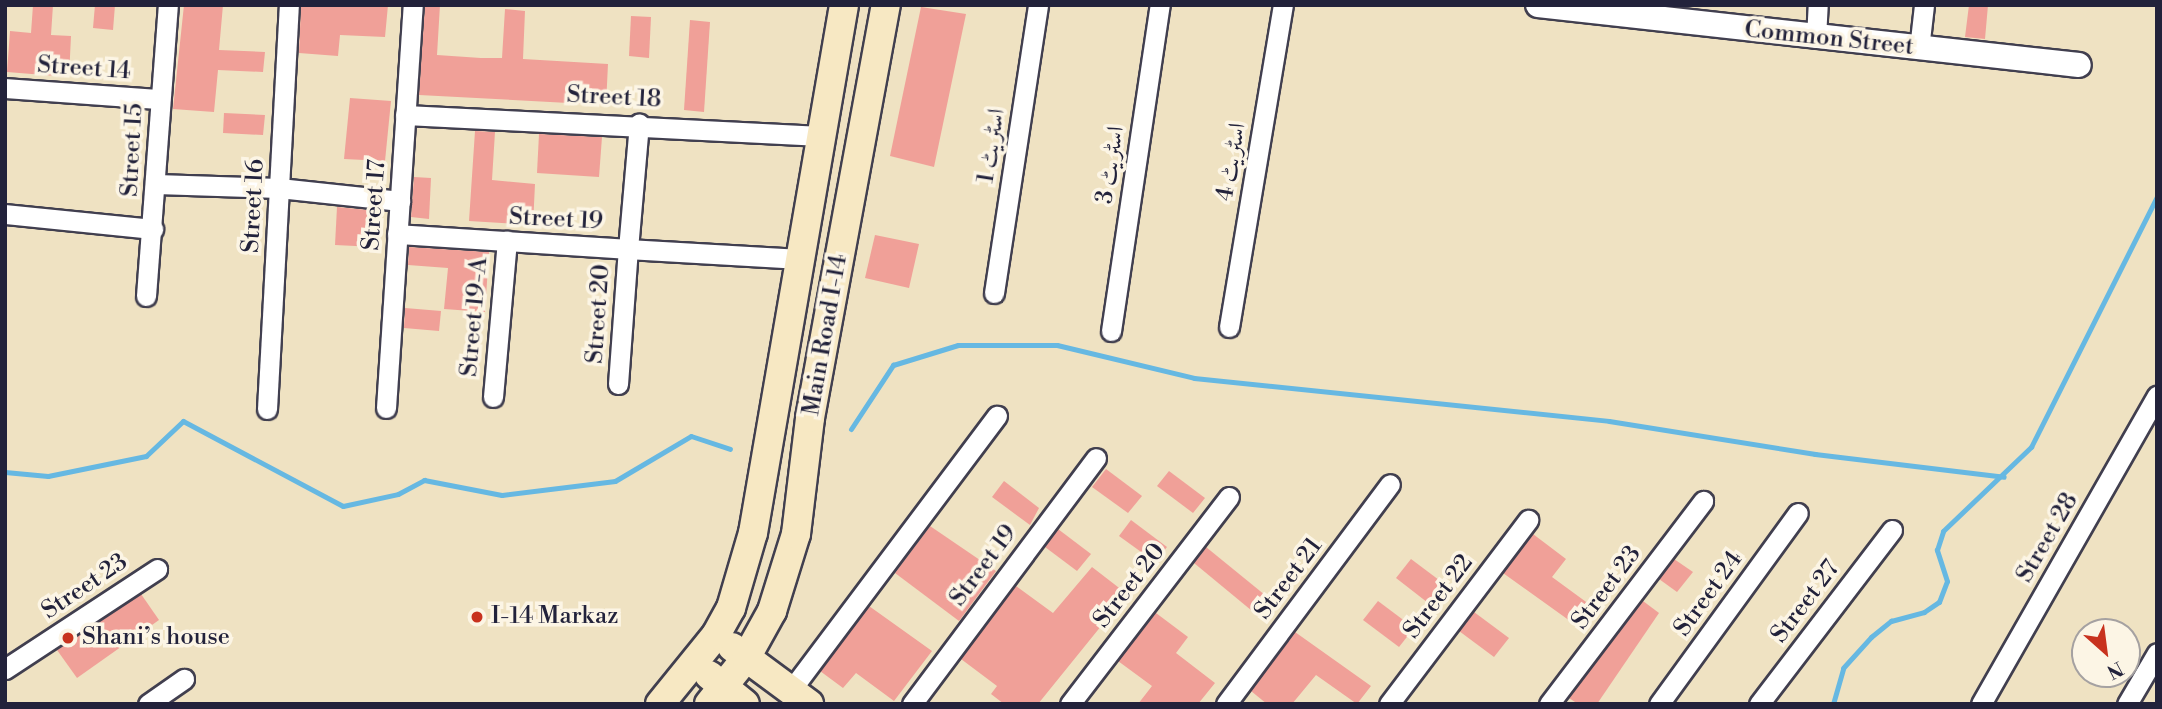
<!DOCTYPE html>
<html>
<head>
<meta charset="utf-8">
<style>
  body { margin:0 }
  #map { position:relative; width:2162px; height:709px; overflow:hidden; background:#efe2c2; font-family:"Libre Bodoni",Amiri,serif }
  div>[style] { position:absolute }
  .stream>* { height:5px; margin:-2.5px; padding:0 2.5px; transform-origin:2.5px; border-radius:2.5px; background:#66b8e2 }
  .building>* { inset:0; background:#f0a098 }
  .roads { filter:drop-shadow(2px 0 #413f4f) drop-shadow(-2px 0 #413f4f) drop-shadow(0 2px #413f4f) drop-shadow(0 -2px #413f4f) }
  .minor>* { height:19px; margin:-9.5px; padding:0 9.5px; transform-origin:9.5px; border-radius:9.5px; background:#fff }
  .tertiary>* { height:24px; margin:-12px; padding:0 12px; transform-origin:12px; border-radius:12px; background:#fff }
  .secondary>* { height:28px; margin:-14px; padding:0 14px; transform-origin:14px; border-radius:14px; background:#f7e8c3 }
  .dots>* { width:19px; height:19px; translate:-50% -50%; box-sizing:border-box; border:4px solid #fcf5e5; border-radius:50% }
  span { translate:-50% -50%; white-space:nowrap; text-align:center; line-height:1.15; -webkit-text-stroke:7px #fcf5e5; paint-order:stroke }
  .street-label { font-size:24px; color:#22223b }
  .poi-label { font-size:24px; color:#22223b }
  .left { translate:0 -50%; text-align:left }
  .frame { position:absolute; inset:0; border:7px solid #22223b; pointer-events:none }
  .north { position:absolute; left:2071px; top:618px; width:70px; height:70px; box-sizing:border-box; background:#fcf5e5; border:2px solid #a5a1a1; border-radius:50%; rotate:152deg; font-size:19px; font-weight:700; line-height:28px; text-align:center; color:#22223b }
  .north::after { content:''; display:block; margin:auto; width:24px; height:32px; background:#c8321e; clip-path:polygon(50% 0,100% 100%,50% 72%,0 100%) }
</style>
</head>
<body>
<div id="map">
  <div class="stream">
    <div style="left:851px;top:429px;width:77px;rotate:-56.7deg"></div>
    <div style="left:893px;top:365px;width:68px;rotate:-17.1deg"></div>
    <div style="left:958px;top:345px;width:99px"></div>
    <div style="left:1057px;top:345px;width:141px;rotate:13.5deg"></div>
    <div style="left:1194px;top:378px;width:417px;rotate:5.9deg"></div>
    <div style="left:1609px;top:421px;width:209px;rotate:9.1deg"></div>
    <div style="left:1815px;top:454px;width:190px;rotate:6.9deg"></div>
    <div style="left:5px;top:472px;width:43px;rotate:5.3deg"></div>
    <div style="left:48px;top:476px;width:100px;rotate:-11.5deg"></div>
    <div style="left:146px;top:456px;width:51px;rotate:-43.4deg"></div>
    <div style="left:183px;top:421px;width:181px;rotate:28deg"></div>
    <div style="left:343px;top:506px;width:56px;rotate:-12.3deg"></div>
    <div style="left:398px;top:494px;width:30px;rotate:-28deg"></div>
    <div style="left:424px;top:480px;width:79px;rotate:10.9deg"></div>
    <div style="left:502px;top:495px;width:114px;rotate:-7.1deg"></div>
    <div style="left:615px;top:481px;width:88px;rotate:-30.6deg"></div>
    <div style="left:691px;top:436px;width:41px;rotate:18.4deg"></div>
    <div style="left:1833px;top:704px;width:37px;rotate:-74deg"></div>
    <div style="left:1843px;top:668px;width:42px;rotate:-47.9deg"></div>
    <div style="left:1871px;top:637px;width:26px;rotate:-39deg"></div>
    <div style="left:1891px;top:621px;width:34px;rotate:-15deg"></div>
    <div style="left:1924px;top:612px;width:18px;rotate:-34deg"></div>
    <div style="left:1939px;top:602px;width:22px;rotate:-69deg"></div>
    <div style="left:1947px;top:581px;width:33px;rotate:-108deg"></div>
    <div style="left:1937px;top:550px;width:20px;rotate:-72deg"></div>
    <div style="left:1943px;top:531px;width:122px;rotate:-43.7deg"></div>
    <div style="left:2031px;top:447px;width:280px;rotate:-63.3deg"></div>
  </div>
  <div class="building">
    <div style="clip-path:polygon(33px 5px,53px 5px,51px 35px,71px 36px,69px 77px,7px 72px,10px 31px,31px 33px)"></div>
    <div style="clip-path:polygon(95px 5px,115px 5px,113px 30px,93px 28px)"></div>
    <div style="clip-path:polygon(184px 5px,223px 5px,219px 50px,265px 52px,263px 72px,218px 70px,214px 112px,173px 109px)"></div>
    <div style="clip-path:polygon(301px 5px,388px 5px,385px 37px,340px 35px,338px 56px,299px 53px)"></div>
    <div style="clip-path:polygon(425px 5px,440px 5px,437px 55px,481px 58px,502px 58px,505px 9px,525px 11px,523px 59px,608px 64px,606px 105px,419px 95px)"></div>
    <div style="clip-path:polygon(1969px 5px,1988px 5px,1985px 39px,1965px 37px)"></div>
    <div style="clip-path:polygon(921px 7px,966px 14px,934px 167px,890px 156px)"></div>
    <div style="clip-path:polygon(631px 16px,651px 17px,649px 58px,629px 56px)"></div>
    <div style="clip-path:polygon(690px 20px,710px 22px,704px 112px,684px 110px)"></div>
    <div style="clip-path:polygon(350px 98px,391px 101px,385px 161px,344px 159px)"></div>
    <div style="clip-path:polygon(224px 113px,265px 115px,263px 135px,223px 133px)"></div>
    <div style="clip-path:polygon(475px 131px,495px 132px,492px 180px,535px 184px,533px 225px,469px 221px)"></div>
    <div style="clip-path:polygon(539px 134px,602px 137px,599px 177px,537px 173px)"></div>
    <div style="clip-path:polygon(414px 177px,431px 178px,429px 219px,411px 217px)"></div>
    <div style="clip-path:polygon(337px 207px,378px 211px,376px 247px,335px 245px)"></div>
    <div style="clip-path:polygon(875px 235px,919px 244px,909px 288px,865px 278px)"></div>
    <div style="clip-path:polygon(409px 247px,489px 252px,485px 312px,444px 309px,448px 268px,408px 265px)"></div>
    <div style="clip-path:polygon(405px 308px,441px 311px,439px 331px,404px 328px)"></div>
    <div style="clip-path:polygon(1106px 469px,1142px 496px,1128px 513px,1092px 487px)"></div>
    <div style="clip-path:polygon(1169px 471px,1205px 498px,1193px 513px,1157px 486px)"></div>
    <div style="clip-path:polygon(1004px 481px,1039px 508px,1030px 525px,992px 497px)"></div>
    <div style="clip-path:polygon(1131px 520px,1167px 547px,1155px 562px,1119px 536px)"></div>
    <div style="clip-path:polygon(930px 526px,996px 571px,959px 621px,895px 573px)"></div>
    <div style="clip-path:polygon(1058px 529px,1091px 554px,1077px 571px,1045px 547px)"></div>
    <div style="clip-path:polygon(1533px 534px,1566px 559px,1552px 577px,1593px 607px,1577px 626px,1503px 573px)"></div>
    <div style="clip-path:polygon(1206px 547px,1276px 604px,1263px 620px,1194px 563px)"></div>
    <div style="clip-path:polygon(1411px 559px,1447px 586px,1432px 606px,1396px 578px)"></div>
    <div style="clip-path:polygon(1674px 559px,1693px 572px,1677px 592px,1659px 579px)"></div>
    <div style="clip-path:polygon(1092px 567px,1127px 594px,1038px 704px,1004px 704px,991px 694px,997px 686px,961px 659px,1016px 586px,1053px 613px)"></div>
    <div style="clip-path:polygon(141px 594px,159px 620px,77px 678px,57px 650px)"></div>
    <div style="clip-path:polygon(1378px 601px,1414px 628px,1399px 647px,1363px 620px)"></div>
    <div style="clip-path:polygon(1643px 601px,1659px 613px,1597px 704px,1578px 704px,1569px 698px)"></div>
    <div style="clip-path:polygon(869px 606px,932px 651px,894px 701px,856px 673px,843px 688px,820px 671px)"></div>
    <div style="clip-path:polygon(1474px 612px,1509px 638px,1494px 657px,1459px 631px)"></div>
    <div style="clip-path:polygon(1156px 613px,1188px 637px,1176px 653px,1215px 683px,1198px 704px,1138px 704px,1152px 686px,1118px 661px)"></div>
    <div style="clip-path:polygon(1295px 632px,1371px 686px,1357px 704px,1316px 675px,1292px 704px,1267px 704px,1251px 691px)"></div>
  </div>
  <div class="roads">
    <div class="minor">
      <div style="left:1816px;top:38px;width:33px;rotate:-87deg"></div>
      <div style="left:1919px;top:49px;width:44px;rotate:-83.5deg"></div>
      <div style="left:5px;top:88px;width:154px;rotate:4.1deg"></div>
      <div style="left:405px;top:115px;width:417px;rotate:2.9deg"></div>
      <div style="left:156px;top:184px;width:123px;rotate:1.9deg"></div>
      <div style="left:279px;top:188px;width:122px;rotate:6.1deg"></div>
      <div style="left:5px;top:214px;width:149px;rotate:5.8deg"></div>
      <div style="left:397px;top:234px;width:231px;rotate:3.7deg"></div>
      <div style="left:628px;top:249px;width:126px;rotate:-85deg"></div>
      <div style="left:994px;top:293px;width:291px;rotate:-81.3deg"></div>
      <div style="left:146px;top:296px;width:292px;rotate:-85.7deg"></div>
      <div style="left:1229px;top:327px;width:326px;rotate:-80.5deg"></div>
      <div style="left:1111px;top:331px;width:330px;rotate:-81.5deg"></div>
      <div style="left:618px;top:384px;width:135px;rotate:-85.8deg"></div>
      <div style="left:628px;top:249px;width:172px;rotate:3.3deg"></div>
      <div style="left:493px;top:397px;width:157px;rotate:-84.9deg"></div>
      <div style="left:386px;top:408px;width:404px;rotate:-86.2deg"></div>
      <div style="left:267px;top:409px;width:405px;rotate:-86.9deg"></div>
      <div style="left:5px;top:669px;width:182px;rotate:-33.3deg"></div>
      <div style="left:791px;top:690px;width:343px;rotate:-53.1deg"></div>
      <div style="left:148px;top:704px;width:44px;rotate:-34.8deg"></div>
      <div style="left:912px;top:704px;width:307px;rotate:-53.2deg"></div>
      <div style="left:1070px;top:704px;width:261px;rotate:-52.5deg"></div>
      <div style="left:1226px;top:704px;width:274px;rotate:-53.3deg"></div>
      <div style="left:1389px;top:704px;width:231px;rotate:-52.9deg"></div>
      <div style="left:1549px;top:704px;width:255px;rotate:-52.8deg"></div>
      <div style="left:1659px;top:704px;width:236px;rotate:-54deg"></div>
      <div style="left:1759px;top:704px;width:219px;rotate:-52.6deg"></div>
      <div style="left:1981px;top:704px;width:355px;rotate:-60.3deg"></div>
      <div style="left:2127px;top:704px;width:59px;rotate:-59.5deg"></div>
    </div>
    <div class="tertiary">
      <div style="left:1538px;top:5px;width:544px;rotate:6.33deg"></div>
    </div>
    <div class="secondary">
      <div style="left:732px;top:647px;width:96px;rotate:36.5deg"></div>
      <div style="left:709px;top:675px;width:46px;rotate:38.9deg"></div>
      <div style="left:660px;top:704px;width:89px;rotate:-50.9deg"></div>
      <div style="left:716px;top:635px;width:31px;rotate:-61deg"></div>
      <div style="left:731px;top:608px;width:78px;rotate:-73.7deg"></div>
      <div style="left:753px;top:533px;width:536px;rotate:-80.22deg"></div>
      <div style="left:709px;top:704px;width:59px;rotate:-51.2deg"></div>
      <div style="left:746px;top:658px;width:54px;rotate:-61deg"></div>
      <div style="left:772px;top:611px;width:81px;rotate:-72.7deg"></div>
      <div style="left:796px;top:534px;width:117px;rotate:-83.1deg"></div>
      <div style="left:810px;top:418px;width:420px;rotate:-79.6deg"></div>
    </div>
  </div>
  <div class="dots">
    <div style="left:477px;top:617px;background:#c8321e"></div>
    <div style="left:68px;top:638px;background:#c8321e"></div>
  </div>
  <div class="street-label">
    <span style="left:1829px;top:39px;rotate:6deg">Common Street</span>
    <span style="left:84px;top:69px;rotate:4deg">Street 14</span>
    <span style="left:614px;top:98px;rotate:3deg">Street 18</span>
    <span style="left:992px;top:146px;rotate:-81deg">اسٹریٹ 1</span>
    <span style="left:133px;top:150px;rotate:-87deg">Street 15</span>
    <span style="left:1232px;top:162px;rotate:-80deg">اسٹریٹ 4</span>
    <span style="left:1111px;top:165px;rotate:-81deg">اسٹریٹ 3</span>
    <span style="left:375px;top:205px;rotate:-86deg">Street 17</span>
    <span style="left:254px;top:206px;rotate:-87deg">Street 16</span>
    <span style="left:556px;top:220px;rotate:3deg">Street 19</span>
    <span style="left:599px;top:314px;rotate:-86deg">Street 20</span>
    <span style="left:475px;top:317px;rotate:-85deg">Street 19-A</span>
    <span style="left:826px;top:335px;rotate:-80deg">Main Road I-14</span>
    <span style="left:2048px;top:538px;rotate:-60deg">Street 28</span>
    <span style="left:984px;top:566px;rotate:-53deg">Street 19</span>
    <span style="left:1289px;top:579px;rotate:-53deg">Street 21</span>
    <span style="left:1130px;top:586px;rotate:-52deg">Street 20</span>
    <span style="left:85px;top:587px;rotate:-34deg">Street 23</span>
    <span style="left:1607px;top:588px;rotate:-53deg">Street 23</span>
    <span style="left:1709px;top:594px;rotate:-54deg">Street 24</span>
    <span style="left:1439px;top:597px;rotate:-53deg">Street 22</span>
    <span style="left:1806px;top:602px;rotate:-53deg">Street 27</span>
  </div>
  <div class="poi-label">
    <span class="left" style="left:491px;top:617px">I-14 Markaz</span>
    <span class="left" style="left:82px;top:638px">Shani’s house</span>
  </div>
  <div class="frame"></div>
  <div class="north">N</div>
</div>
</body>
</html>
